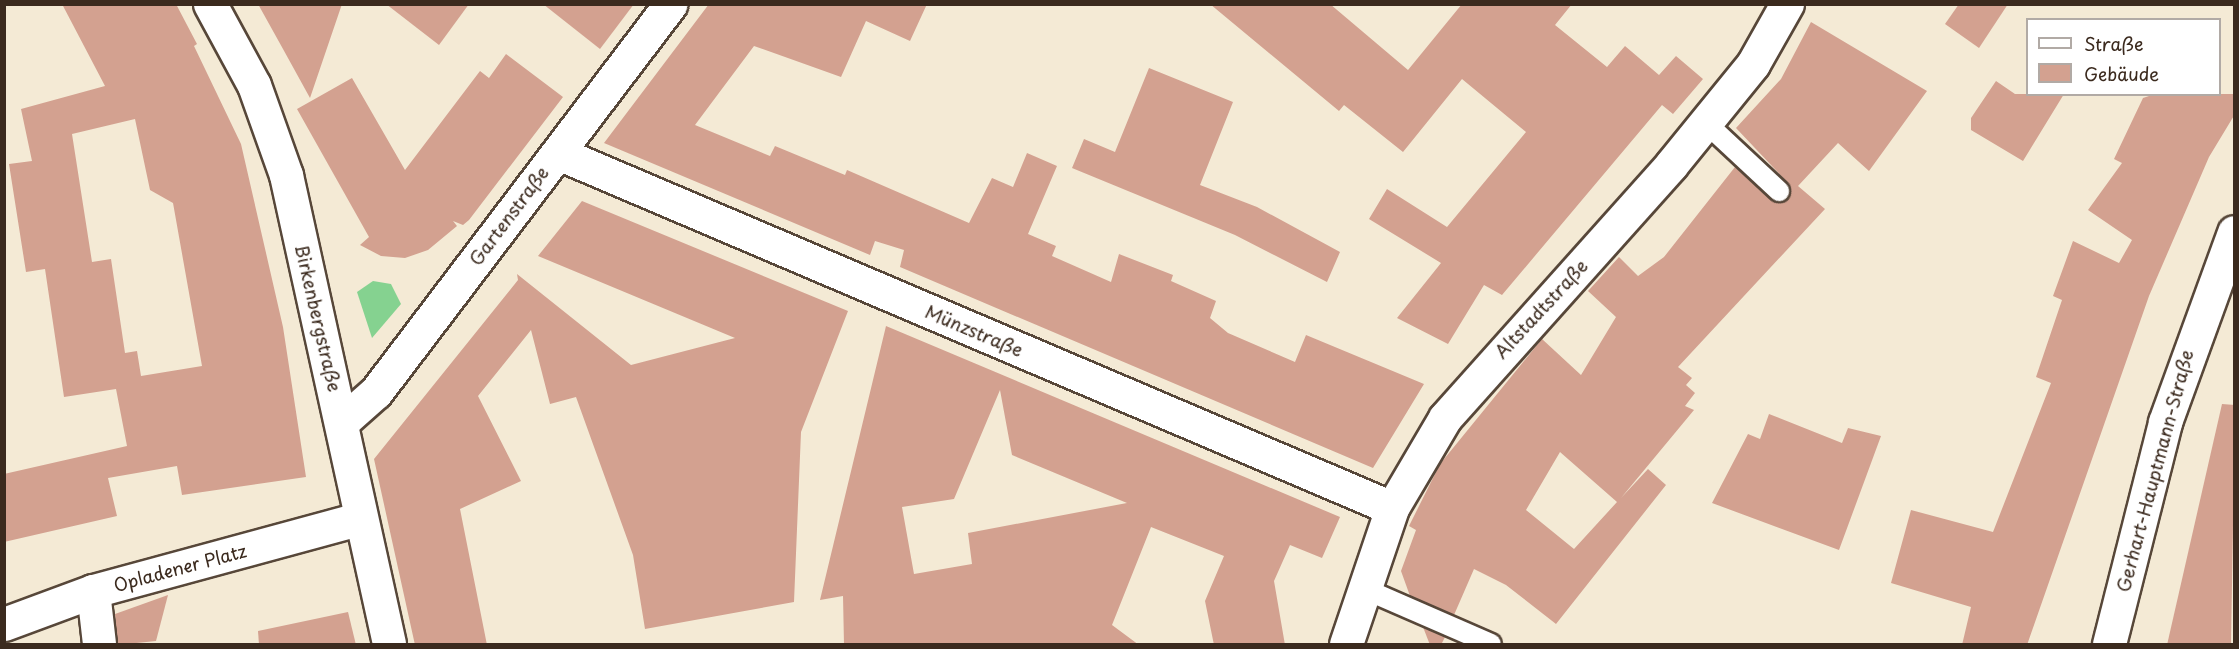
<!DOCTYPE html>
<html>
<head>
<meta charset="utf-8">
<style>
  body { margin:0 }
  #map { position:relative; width:2239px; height:649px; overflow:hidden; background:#f4ead5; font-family:"Playpen Sans",sans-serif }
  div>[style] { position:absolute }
  .green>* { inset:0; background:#85d290 }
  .building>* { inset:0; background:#d3a190 }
  .roads { filter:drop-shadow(2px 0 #574739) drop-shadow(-2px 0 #574739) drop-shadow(0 2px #574739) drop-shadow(0 -2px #574739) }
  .service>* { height:20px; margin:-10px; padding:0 10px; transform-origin:10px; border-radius:10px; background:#fff }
  .minor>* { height:33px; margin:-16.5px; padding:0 16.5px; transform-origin:16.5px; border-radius:16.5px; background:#fff }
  span { translate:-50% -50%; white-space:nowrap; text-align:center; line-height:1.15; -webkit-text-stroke:6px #fff; paint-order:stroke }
  .street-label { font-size:18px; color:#3b2a1e }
  .frame { position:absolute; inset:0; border:6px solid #3b2a1e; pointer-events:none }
  .legend { position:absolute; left:2026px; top:18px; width:195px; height:78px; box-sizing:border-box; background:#fff; border:2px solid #b1aaa5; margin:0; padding:8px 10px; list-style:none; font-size:18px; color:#3b2a1e }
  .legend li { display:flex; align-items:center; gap:12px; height:30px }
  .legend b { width:30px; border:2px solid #b1aaa5 }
</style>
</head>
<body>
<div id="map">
  <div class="green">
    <div style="clip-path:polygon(373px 281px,391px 284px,401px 304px,372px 338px,357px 292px)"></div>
  </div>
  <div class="building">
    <div style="clip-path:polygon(evenodd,62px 4px,176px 4px,197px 44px,194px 46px,241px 144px,283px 327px,306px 477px,182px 495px,177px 466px,108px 478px,117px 516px,4px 542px,4px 474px,127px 446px,116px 389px,64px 397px,45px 269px,26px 272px,9px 164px,32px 161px,21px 109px,105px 86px,62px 4px,135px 119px,150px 190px,173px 203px,202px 366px,141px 376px,137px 351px,125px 353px,111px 259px,92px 262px,72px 134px,135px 119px)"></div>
    <div style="clip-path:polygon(258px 4px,342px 4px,310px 98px,283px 49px)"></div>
    <div style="clip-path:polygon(386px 4px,469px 4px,439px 45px)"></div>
    <div style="clip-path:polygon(543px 4px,634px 4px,600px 49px)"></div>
    <div style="clip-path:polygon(709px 4px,927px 4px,910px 41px,866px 21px,841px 77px,754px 46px,695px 125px,770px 156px,775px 146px,845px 175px,847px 170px,969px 223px,992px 178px,1013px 187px,1027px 153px,1057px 166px,1028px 234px,1056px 246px,1052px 256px,1111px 282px,1119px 254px,1173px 275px,1171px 281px,1216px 301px,1210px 318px,1228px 333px,1295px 362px,1306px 335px,1424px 384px,1373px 468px,900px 267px,904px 250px,875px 241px,870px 255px,604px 143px)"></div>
    <div style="clip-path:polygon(1210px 4px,1330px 4px,1408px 70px,1462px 4px,1572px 4px,1555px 25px,1607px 67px,1625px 46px,1659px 75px,1676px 56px,1703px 79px,1673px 114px,1662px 105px,1502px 295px,1484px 285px,1448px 344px,1397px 318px,1441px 263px,1369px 219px,1387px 189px,1447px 227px,1526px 132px,1462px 79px,1403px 152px,1344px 105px,1339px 111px)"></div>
    <div style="clip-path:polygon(1959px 4px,2008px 4px,1979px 48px,1945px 24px)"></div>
    <div style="clip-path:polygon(evenodd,1811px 22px,1927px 91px,1869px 171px,1838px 143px,1798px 186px,1825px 209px,1678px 367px,1692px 378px,1686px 385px,1695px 393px,1685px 406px,1694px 410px,1621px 498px,1648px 469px,1666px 485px,1556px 624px,1506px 585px,1474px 569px,1454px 615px,1410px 596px,1401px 571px,1416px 530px,1409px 526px,1440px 464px,1542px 339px,1581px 375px,1616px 317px,1588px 291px,1619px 257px,1638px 276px,1664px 257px,1735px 167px,1771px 200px,1788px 199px,1788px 183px,1736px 128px,1781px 79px,1811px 22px,1560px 452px,1617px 502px,1574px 549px,1526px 510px,1560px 452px)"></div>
    <div style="clip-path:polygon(506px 54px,563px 97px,469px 220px,463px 225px,453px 221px,457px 226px,428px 250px,405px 258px,381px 256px,360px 245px,369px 237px,297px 109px,352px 78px,405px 170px,480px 71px,489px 78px)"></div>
    <div style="clip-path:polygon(1149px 68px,1233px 102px,1200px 185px,1257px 207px,1340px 252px,1327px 282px,1235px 235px,1072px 168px,1084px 139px,1115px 152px)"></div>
    <div style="clip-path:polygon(1996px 81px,2015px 94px,2064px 94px,2023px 161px,1971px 130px,1971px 118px)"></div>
    <div style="clip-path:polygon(2155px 94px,2235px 94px,2235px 114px,2209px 157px,2149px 296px,2027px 645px,1962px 645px,1971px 607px,1891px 583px,1911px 510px,1993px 532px,2051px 383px,2036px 377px,2062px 300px,2053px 296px,2073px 241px,2119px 263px,2132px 240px,2088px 210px,2122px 163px,2114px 159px,2143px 98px)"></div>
    <div style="clip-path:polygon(582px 201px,848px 311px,801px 432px,794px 602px,645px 629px,633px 555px,576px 397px,550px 404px,531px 330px,478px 396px,521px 481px,460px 509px,487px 645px,415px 645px,374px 459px,518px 280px,517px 274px,631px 365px,735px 338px,538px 256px)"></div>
    <div style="clip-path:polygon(evenodd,886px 326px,1340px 517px,1322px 558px,1290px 545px,1274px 581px,1285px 645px,1214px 645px,1205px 601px,1224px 556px,1151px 527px,1112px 625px,1139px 645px,844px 645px,843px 596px,820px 600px,886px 326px,1000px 390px,1012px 455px,1127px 503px,968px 533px,972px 564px,914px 574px,902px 507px,954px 499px,1000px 390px)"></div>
    <div style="clip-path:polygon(2222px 404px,2235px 405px,2231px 645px,2167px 645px)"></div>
    <div style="clip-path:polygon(1769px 414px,1842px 443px,1848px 428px,1881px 436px,1839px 550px,1712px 503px,1748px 434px,1760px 439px)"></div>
    <div style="clip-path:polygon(168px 595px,156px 641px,117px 645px,115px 614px)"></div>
    <div style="clip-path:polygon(348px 612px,356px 645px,259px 645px,258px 631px)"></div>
    <div style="clip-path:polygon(1423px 627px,1445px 637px,1441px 645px,1430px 645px)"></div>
  </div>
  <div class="roads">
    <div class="service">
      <div style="left:1706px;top:123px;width:100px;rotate:43deg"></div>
      <div style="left:1367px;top:590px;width:135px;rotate:23.5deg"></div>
    </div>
    <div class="minor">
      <div style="left:210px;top:4px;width:92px;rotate:61.5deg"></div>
      <div style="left:254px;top:85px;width:96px;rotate:70.4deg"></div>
      <div style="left:286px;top:175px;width:480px;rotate:77.6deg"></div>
      <div style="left:558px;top:153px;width:906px;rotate:23.06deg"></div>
      <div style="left:342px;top:422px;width:45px;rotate:-41.4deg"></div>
      <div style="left:376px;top:392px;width:487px;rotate:-52.8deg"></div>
      <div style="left:93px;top:591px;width:53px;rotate:83.5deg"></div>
      <div style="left:4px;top:624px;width:95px;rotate:-20.3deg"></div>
      <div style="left:93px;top:591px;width:275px;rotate:-15.2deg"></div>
      <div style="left:1346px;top:644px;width:144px;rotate:-71.3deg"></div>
      <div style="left:1392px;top:508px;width:104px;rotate:-59.5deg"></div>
      <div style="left:1445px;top:418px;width:339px;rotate:-48.2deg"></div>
      <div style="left:1671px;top:165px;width:130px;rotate:-50.9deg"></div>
      <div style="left:1753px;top:64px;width:69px;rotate:-60.5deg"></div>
      <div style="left:2109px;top:644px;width:229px;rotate:-75.8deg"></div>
      <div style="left:2165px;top:422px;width:202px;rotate:-70deg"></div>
    </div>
  </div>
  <div class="street-label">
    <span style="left:509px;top:216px;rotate:-53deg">Gartenstraße</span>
    <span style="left:1541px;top:309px;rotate:-47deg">Altstadtstraße</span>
    <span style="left:318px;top:318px;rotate:77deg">Birkenbergstraße</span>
    <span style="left:974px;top:331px;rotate:23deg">Münzstraße</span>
    <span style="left:2155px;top:471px;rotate:-75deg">Gerhart-Hauptmann-Straße</span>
    <span style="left:180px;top:568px;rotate:-15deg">Opladener Platz</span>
  </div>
  <div class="frame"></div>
  <ul class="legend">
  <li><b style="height:8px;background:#fff"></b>Straße</li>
  <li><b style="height:16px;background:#d3a190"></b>Gebäude</li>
  </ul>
</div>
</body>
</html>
